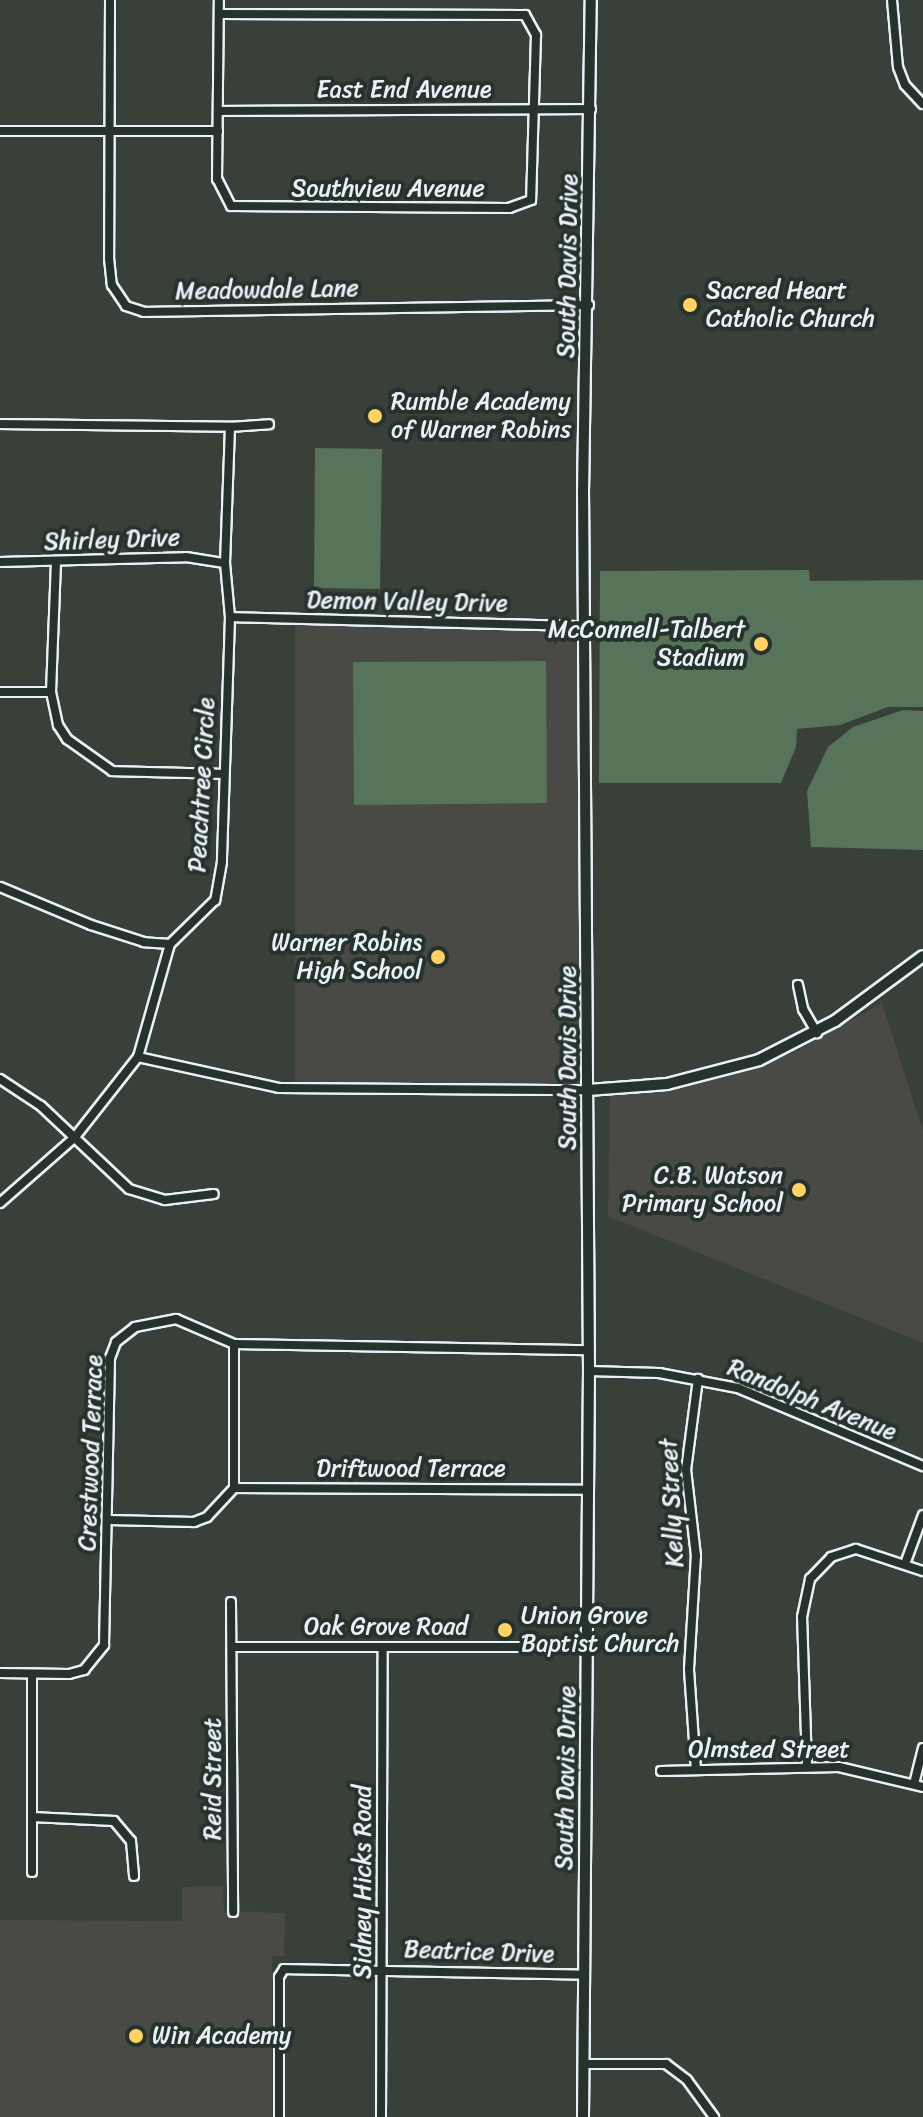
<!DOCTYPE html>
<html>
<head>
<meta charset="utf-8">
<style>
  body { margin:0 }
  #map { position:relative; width:923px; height:2117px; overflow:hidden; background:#393f39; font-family:Sriracha,sans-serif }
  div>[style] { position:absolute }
  .built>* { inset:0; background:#494a45 }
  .green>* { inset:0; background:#57735a }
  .roads { filter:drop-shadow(2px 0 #e8f1f8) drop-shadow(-2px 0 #e8f1f8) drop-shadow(0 2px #e8f1f8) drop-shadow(0 -2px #e8f1f8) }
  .minor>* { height:8px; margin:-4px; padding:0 4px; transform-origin:4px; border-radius:4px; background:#26332d }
  .tertiary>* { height:10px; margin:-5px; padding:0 5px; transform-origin:5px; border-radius:5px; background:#26332d }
  .dots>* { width:22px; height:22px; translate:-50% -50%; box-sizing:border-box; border:4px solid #26332d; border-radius:50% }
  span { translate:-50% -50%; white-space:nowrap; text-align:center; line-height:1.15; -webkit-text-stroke:8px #26332d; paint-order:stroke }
  .street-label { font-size:24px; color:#e8f1f8 }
  .poi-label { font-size:24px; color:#e8f1f8 }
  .left { translate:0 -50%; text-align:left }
  .right { translate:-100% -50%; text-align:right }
</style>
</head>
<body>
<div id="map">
  <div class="built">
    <div style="clip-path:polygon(295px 619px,583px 626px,588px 1090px,295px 1088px)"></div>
    <div style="clip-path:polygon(882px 1003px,923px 1131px,923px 1343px,608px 1216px,610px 1096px,701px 1083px,750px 1070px,797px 1051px)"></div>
    <div style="clip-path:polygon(223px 1886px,224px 1911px,285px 1913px,284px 1956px,272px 1956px,272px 2117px,0 2117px,0 1920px,182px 1921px,182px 1887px)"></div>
  </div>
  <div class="green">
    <div style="clip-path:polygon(315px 448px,382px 449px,380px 589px,314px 588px)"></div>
    <div style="clip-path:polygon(809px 570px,810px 581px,923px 580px,923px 707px,888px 707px,840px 725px,797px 729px,796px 747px,781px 783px,599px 783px,600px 571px)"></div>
    <div style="clip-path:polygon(546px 661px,547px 803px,354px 805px,353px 662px)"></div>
    <div style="clip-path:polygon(903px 710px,923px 711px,923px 850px,811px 847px,807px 791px,828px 747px,853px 727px)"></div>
  </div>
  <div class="roads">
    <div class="minor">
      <div style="left:110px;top:0;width:258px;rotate:90.2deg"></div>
      <div style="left:109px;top:258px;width:27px;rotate:84deg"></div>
      <div style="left:112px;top:285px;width:25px;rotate:56deg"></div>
      <div style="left:126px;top:306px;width:19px;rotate:18deg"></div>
      <div style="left:144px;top:312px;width:445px;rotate:-0.9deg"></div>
      <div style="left:892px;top:0;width:67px;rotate:84.9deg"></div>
      <div style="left:898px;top:67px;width:19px;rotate:69deg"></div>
      <div style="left:905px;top:85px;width:26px;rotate:47deg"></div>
      <div style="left:219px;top:14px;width:306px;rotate:0.2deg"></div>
      <div style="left:525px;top:15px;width:23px;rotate:61deg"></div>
      <div style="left:536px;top:35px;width:165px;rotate:91.7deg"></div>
      <div style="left:531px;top:200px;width:23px;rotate:160deg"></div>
      <div style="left:509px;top:208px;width:278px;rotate:-179.6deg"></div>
      <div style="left:231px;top:206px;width:30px;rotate:-117deg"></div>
      <div style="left:217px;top:179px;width:179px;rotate:-89.4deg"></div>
      <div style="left:218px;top:111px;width:373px;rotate:-0.3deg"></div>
      <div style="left:0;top:131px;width:218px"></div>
      <div style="left:0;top:424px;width:230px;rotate:0.7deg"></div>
      <div style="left:230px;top:427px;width:136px;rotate:92.1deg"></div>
      <div style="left:225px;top:563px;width:54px;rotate:84.7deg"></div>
      <div style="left:230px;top:617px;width:245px;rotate:91.9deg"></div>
      <div style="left:222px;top:862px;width:39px;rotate:100deg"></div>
      <div style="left:215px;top:900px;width:63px;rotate:135.6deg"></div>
      <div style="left:170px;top:944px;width:26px;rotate:-176deg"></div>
      <div style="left:144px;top:942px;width:56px;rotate:-162.2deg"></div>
      <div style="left:91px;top:925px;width:99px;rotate:-157.3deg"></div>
      <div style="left:230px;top:427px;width:39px;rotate:-4deg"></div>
      <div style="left:0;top:562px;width:186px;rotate:-1.5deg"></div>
      <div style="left:186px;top:557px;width:39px;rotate:9deg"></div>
      <div style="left:56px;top:562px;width:130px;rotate:92.2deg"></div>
      <div style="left:51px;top:692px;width:34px;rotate:78deg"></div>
      <div style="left:58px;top:725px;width:17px;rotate:57deg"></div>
      <div style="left:67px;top:739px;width:55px;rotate:35.4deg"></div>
      <div style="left:112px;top:771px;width:111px;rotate:1.5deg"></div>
      <div style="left:230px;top:617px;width:353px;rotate:1.5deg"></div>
      <div style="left:0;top:692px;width:51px"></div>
      <div style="left:798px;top:985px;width:25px;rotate:78deg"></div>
      <div style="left:803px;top:1009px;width:28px;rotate:60deg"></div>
      <div style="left:138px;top:1057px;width:144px;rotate:12.4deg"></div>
      <div style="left:279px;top:1088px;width:309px;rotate:0.4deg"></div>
      <div style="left:0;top:1079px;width:49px;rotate:33.4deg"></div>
      <div style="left:41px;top:1106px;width:121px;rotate:43.3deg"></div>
      <div style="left:129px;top:1189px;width:38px;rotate:17deg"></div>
      <div style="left:165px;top:1200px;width:49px;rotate:-7deg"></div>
      <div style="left:0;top:1203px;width:100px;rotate:-41.3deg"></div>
      <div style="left:75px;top:1137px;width:102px;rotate:-51.8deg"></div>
      <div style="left:138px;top:1057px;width:117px;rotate:-74.2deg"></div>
      <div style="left:589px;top:1371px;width:70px;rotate:1.6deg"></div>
      <div style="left:659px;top:1373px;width:80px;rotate:10.8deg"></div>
      <div style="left:738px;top:1388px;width:201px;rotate:22.9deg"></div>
      <div style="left:234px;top:1488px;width:354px;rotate:0.3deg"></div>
      <div style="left:109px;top:1520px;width:85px;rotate:1.3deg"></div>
      <div style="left:194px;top:1522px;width:14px;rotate:-21deg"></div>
      <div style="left:207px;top:1517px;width:40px;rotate:-47deg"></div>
      <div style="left:234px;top:1488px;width:144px;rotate:-90deg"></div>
      <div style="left:905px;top:1564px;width:52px;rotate:-69.8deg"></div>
      <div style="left:231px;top:1602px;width:310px;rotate:89.6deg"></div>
      <div style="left:234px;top:1647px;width:353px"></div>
      <div style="left:0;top:1673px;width:69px;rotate:0.8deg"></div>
      <div style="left:69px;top:1674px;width:16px;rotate:-15deg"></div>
      <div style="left:84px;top:1670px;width:32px;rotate:-51deg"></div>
      <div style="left:104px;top:1645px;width:287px;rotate:-88.8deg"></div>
      <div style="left:110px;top:1358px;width:17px;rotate:-69deg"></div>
      <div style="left:116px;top:1342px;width:24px;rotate:-38deg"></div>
      <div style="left:135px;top:1327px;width:42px;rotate:-11deg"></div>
      <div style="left:176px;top:1319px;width:63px;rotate:23.3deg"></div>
      <div style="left:234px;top:1344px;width:355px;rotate:1deg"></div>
      <div style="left:807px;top:1766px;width:149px;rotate:-91.9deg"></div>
      <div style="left:802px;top:1617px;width:39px;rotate:-78deg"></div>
      <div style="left:810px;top:1579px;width:30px;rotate:-46deg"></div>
      <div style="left:831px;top:1557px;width:26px;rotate:-18deg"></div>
      <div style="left:856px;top:1549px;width:71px;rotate:18.2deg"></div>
      <div style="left:696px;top:1770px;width:101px;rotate:-94deg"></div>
      <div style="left:689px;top:1669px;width:113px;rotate:-86.5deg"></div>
      <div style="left:696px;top:1556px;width:87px;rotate:-96.6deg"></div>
      <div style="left:686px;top:1470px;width:92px;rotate:-82.5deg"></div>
      <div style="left:661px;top:1771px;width:178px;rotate:-1.3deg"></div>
      <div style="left:839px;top:1767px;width:86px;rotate:13.4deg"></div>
      <div style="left:914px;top:1784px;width:37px;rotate:-76deg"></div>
      <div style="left:32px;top:1817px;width:82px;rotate:2.8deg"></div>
      <div style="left:114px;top:1821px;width:26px;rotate:50deg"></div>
      <div style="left:131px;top:1841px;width:35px;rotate:85deg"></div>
      <div style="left:32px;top:1872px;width:198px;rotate:-90deg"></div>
      <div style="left:584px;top:2064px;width:82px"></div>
      <div style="left:666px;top:2064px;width:26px;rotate:37deg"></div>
      <div style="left:687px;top:2080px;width:46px;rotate:53.9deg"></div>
      <div style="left:279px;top:2117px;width:140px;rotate:-90deg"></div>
      <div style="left:279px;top:1977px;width:9px;rotate:-58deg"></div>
      <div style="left:284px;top:1969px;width:300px;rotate:1.1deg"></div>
      <div style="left:381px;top:2117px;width:470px;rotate:-89.8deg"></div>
    </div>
    <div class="tertiary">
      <div style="left:588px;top:1090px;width:79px;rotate:-4.3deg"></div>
      <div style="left:667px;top:1084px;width:95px;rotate:-14.6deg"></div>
      <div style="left:759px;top:1060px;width:85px;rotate:-27.2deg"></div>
      <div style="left:835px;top:1021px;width:109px;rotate:-36.5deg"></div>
      <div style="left:583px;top:2117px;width:746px;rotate:-89.54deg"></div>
      <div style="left:589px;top:1371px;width:879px;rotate:-90.39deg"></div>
      <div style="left:583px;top:492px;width:492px;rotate:-89.1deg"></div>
    </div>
  </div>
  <div class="dots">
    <div style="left:690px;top:305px;background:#ffd166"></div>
    <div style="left:375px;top:416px;background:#ffd166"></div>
    <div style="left:761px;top:644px;background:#ffd166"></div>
    <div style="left:438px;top:957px;background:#ffd166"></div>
    <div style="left:799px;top:1190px;background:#ffd166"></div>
    <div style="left:505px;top:1630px;background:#ffd166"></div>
    <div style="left:136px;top:2036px;background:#ffd166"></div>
  </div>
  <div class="street-label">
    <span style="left:404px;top:90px">East End Avenue</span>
    <span style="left:388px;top:189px">Southview Avenue</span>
    <span style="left:568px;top:266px;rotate:-89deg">South Davis Drive</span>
    <span style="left:267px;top:290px;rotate:-1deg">Meadowdale Lane</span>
    <span style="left:112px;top:540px;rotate:-2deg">Shirley Drive</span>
    <span style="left:407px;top:602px;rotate:1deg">Demon Valley Drive</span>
    <span style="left:202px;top:785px;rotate:-87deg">Peachtree Circle</span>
    <span style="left:568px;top:1058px;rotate:-90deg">South Davis Drive</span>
    <span style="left:812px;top:1400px;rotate:22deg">Randolph Avenue</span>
    <span style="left:91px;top:1453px;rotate:-88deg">Crestwood Terrace</span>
    <span style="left:411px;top:1469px">Driftwood Terrace</span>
    <span style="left:672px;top:1503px;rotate:-93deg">Kelly Street</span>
    <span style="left:386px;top:1627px">Oak Grove Road</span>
    <span style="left:769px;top:1750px">Olmsted Street</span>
    <span style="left:566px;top:1778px;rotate:-89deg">South Davis Drive</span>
    <span style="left:213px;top:1779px;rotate:-90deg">Reid Street</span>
    <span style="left:363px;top:1882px;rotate:-90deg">Sidney Hicks Road</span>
    <span style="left:479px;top:1952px;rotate:2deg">Beatrice Drive</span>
  </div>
  <div class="poi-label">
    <span class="left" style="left:706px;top:305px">Sacred Heart<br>Catholic Church</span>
    <span class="left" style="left:391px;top:416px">Rumble Academy<br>of Warner Robins</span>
    <span class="right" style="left:745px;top:644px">McConnell-Talbert<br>Stadium</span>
    <span class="right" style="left:422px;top:957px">Warner Robins<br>High School</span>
    <span class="right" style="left:783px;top:1190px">C.B. Watson<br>Primary School</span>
    <span class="left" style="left:521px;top:1630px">Union Grove<br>Baptist Church</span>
    <span class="left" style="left:152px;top:2036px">Win Academy</span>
  </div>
</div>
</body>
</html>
